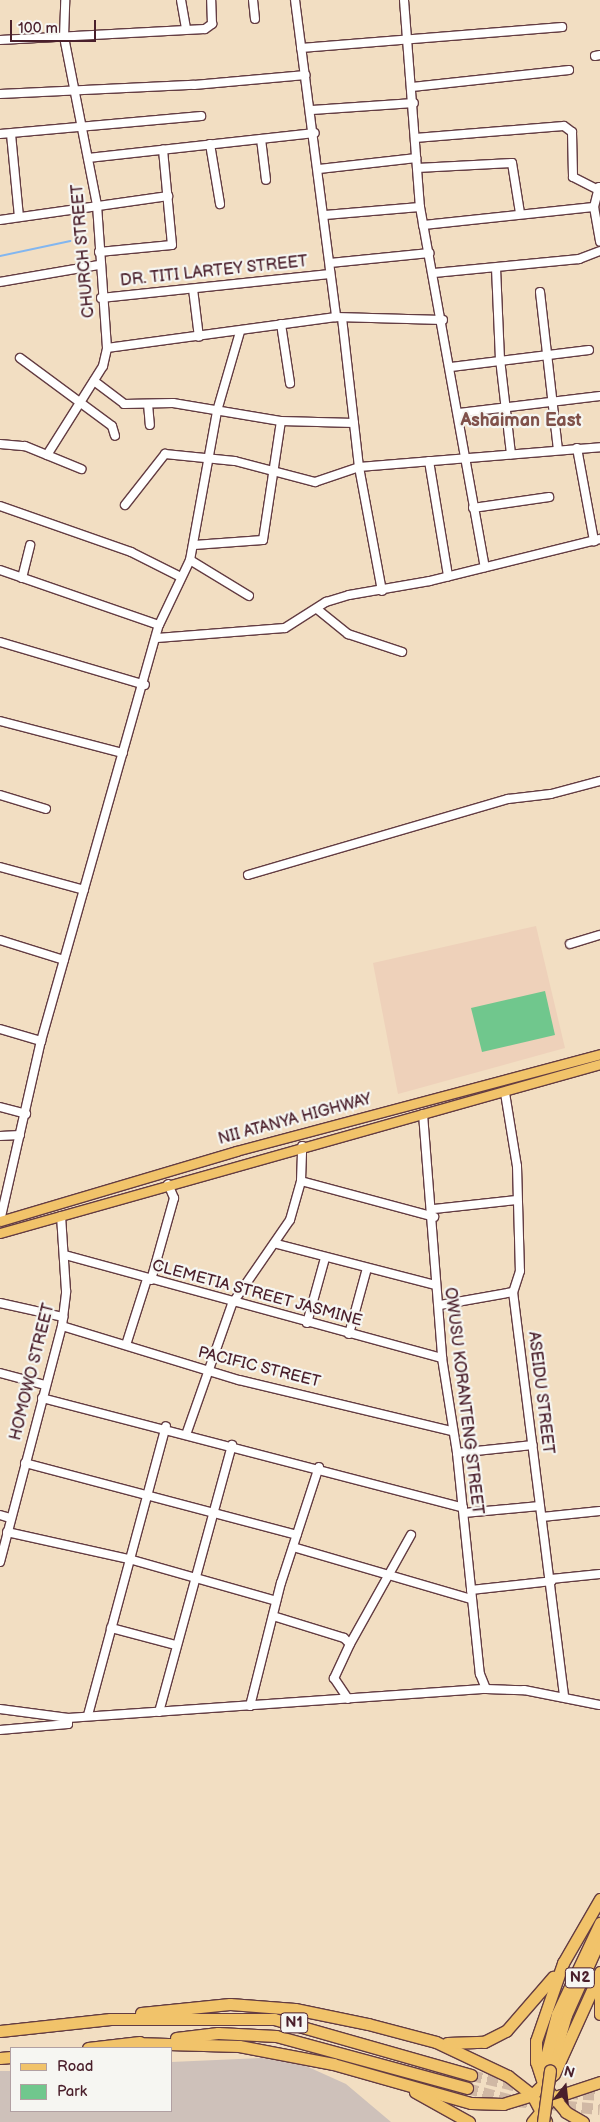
<!DOCTYPE html>
<html>
<head>
<meta charset="utf-8">
<style>
  body { margin:0 }
  #map { position:relative; width:600px; height:2122px; overflow:hidden; background:#f2dec2; font-family:"Balsamiq Sans",sans-serif }
  div>[style] { position:absolute }
  .built>* { inset:0; background:#eed1ba }
  .industrial>* { inset:0; background:#cec1ba }
  .green>* { inset:0; background:#70c78d }
  .stream>* { height:2px; margin:-1px; padding:0 1px; transform-origin:1px; border-radius:1px; background:#82b6f0 }
  .highway-tunnel>* { height:11px; margin-top:-5.5px; transform-origin:0; background:repeating-linear-gradient(90deg,#d0b8a4 0 11px,transparent 0 16.5px) }
  .roads { filter:drop-shadow(1px 0 #633c42) drop-shadow(-1px 0 #633c42) drop-shadow(0 1px #633c42) drop-shadow(0 -1px #633c42) }
  .minor>* { height:8px; margin:-4px; padding:0 4px; transform-origin:4px; border-radius:4px; background:#fff }
  .major>* { height:9px; margin:-4.5px; padding:0 4.5px; transform-origin:4.5px; border-radius:4.5px; background:#f1c36a }
  .highway>* { height:11px; margin:-5.5px; padding:0 5.5px; transform-origin:5.5px; border-radius:5.5px; background:#f1c36a }
  .bridges { filter:drop-shadow(1px 0 #633c42) drop-shadow(-1px 0 #633c42) drop-shadow(0 1px #633c42) drop-shadow(0 -1px #633c42) }
  .highway-bridge>* { height:11px; margin:-5.5px; padding:0 5.5px; transform-origin:5.5px; border-radius:5.5px; background:#f1c36a }
  span { translate:-50% -50%; white-space:nowrap; text-align:center; line-height:1.15; -webkit-text-stroke:4.5px #f6f6f2; paint-order:stroke }
  .shield-label span { padding:1px 4px; background:#f6f6f2; border:1px solid; border-radius:4px; -webkit-text-stroke-width:0 }
  .shield-label { font-size:15px; color:#4a1f2b; font-weight:700 }
  .street-label { font-size:16px; color:#4a1f2b }
  .neighbourhood-label { font-size:18px; color:#7f5049; font-weight:700 }
  .legend { position:absolute; left:10px; top:2047px; width:162px; height:65px; box-sizing:border-box; background:#f6f6f2; border:1px solid #b1a0a2; margin:0; padding:6px 9px; list-style:none; font-size:15px; color:#4a1f2b }
  .legend li { display:flex; align-items:center; gap:10px; height:25px }
  .legend b { width:25px; border:1px solid #b1a0a2 }
  .north { position:absolute; left:540px; top:2062px; width:50px; height:50px; -webkit-text-stroke:4px #f6f6f2; paint-order:stroke; rotate:16deg; font-size:14px; font-weight:700; line-height:20px; text-align:center; color:#4a1f2b }
  .north::after { content:''; display:block; margin:auto; width:18px; height:22px; background:#4a1f2b; clip-path:polygon(50% 0,100% 100%,50% 72%,0 100%) }
  .scale { position:absolute; left:10px; top:20px; width:86px; height:22px; box-sizing:border-box; border:2px solid #4a1f2b; border-top:0; padding-left:6px; font-size:15px; line-height:18px; white-space:nowrap; color:#4a1f2b; -webkit-text-stroke:4px #f6f6f2; paint-order:stroke }
</style>
</head>
<body>
<div id="map">
  <div class="built">
    <div style="clip-path:polygon(536px 926px,565px 1048px,398px 1094px,373px 963px)"></div>
  </div>
  <div class="industrial">
    <div style="clip-path:polygon(262px 2058px,306px 2066px,346px 2084px,391px 2122px,0 2122px,0 2071px,11px 2071px,11px 2111px,171px 2111px,171px 2062px)"></div>
  </div>
  <div class="green">
    <div style="clip-path:polygon(545px 991px,555px 1035px,482px 1052px,471px 1008px)"></div>
  </div>
  <div class="stream">
    <div style="left:0;top:256px;width:72px;rotate:-12.1deg"></div>
  </div>
  <div class="highway-tunnel">
    <div style="left:471px;top:2075px;width:57px;rotate:13.3deg"></div>
    <div style="left:467px;top:2088px;width:51px;rotate:14.9deg"></div>
    <div style="left:516px;top:2101px;width:84px;rotate:5.4deg"></div>
    <div style="left:567px;top:2093px;width:33px;rotate:3deg"></div>
  </div>
  <div class="roads">
    <div class="minor">
      <div style="left:181px;top:0;width:29px;rotate:80deg"></div>
      <div style="left:253px;top:0;width:19px;rotate:84deg"></div>
      <div style="left:295px;top:0;width:320px;rotate:82.6deg"></div>
      <div style="left:404px;top:0;width:208px;rotate:85.6deg"></div>
      <div style="left:420px;top:207px;width:366px;rotate:79.8deg"></div>
      <div style="left:0;top:40px;width:205px;rotate:-3.1deg"></div>
      <div style="left:205px;top:29px;width:9px;rotate:-36deg"></div>
      <div style="left:212px;top:24px;width:24px;rotate:-92deg"></div>
      <div style="left:301px;top:48px;width:262px;rotate:-4.6deg"></div>
      <div style="left:595px;top:56px;width:5px;rotate:-11deg"></div>
      <div style="left:412px;top:87px;width:158px;rotate:-6.2deg"></div>
      <div style="left:0;top:94px;width:194px;rotate:-2.7deg"></div>
      <div style="left:194px;top:85px;width:112px;rotate:-5.1deg"></div>
      <div style="left:312px;top:110px;width:102px;rotate:-3.9deg"></div>
      <div style="left:0;top:134px;width:202px;rotate:-5.1deg"></div>
      <div style="left:11px;top:134px;width:83px;rotate:84.5deg"></div>
      <div style="left:415px;top:138px;width:149px;rotate:-4.6deg"></div>
      <div style="left:564px;top:126px;width:10px;rotate:37deg"></div>
      <div style="left:572px;top:132px;width:45px;rotate:88.7deg"></div>
      <div style="left:573px;top:177px;width:27px;rotate:27deg"></div>
      <div style="left:261px;top:139px;width:41px;rotate:83deg"></div>
      <div style="left:210px;top:144px;width:61px;rotate:80.5deg"></div>
      <div style="left:88px;top:158px;width:228px;rotate:-6.3deg"></div>
      <div style="left:417px;top:168px;width:95px;rotate:-3deg"></div>
      <div style="left:512px;top:163px;width:51px;rotate:80.9deg"></div>
      <div style="left:319px;top:169px;width:98px;rotate:-6.5deg"></div>
      <div style="left:599px;top:187px;width:21px;rotate:104deg"></div>
      <div style="left:594px;top:207px;width:35px;rotate:80deg"></div>
      <div style="left:325px;top:215px;width:95px;rotate:-4.8deg"></div>
      <div style="left:0;top:220px;width:170px;rotate:-8.1deg"></div>
      <div style="left:423px;top:225px;width:172px;rotate:-6deg"></div>
      <div style="left:99px;top:252px;width:73px;rotate:-5.5deg"></div>
      <div style="left:172px;top:245px;width:96px;rotate:-95.4deg"></div>
      <div style="left:330px;top:263px;width:100px;rotate:-5.7deg"></div>
      <div style="left:496px;top:268px;width:91px;rotate:87.5deg"></div>
      <div style="left:500px;top:359px;width:96px;rotate:83.4deg"></div>
      <div style="left:434px;top:273px;width:146px;rotate:-5.5deg"></div>
      <div style="left:579px;top:259px;width:22px;rotate:-21deg"></div>
      <div style="left:0;top:282px;width:99px;rotate:-9.8deg"></div>
      <div style="left:193px;top:289px;width:48px;rotate:82.9deg"></div>
      <div style="left:540px;top:292px;width:158px;rotate:83.5deg"></div>
      <div style="left:101px;top:298px;width:230px;rotate:-6deg"></div>
      <div style="left:342px;top:318px;width:150px;rotate:83.5deg"></div>
      <div style="left:359px;top:467px;width:126px;rotate:79.5deg"></div>
      <div style="left:281px;top:324px;width:60px;rotate:81.3deg"></div>
      <div style="left:107px;top:348px;width:231px;rotate:-7.7deg"></div>
      <div style="left:336px;top:317px;width:107px;rotate:1.6deg"></div>
      <div style="left:20px;top:358px;width:114px;rotate:36.5deg"></div>
      <div style="left:112px;top:426px;width:10px;rotate:73deg"></div>
      <div style="left:451px;top:367px;width:139px;rotate:-7deg"></div>
      <div style="left:94px;top:381px;width:38px;rotate:37deg"></div>
      <div style="left:124px;top:404px;width:49px;rotate:-1.2deg"></div>
      <div style="left:173px;top:403px;width:109px;rotate:9.5deg"></div>
      <div style="left:281px;top:421px;width:73px;rotate:1.6deg"></div>
      <div style="left:148px;top:404px;width:21px;rotate:85deg"></div>
      <div style="left:459px;top:413px;width:142px;rotate:-6.9deg"></div>
      <div style="left:0;top:444px;width:25px;rotate:5deg"></div>
      <div style="left:25px;top:446px;width:61px;rotate:22.3deg"></div>
      <div style="left:577px;top:448px;width:95px;rotate:79.6deg"></div>
      <div style="left:47px;top:455px;width:105px;rotate:-57.8deg"></div>
      <div style="left:103px;top:366px;width:18px;rotate:-77deg"></div>
      <div style="left:107px;top:348px;width:143px;rotate:-94deg"></div>
      <div style="left:97px;top:205px;width:171px;rotate:-101.1deg"></div>
      <div style="left:64px;top:37px;width:37px;rotate:-88deg"></div>
      <div style="left:429px;top:461px;width:117px;rotate:80.6deg"></div>
      <div style="left:125px;top:505px;width:65px;rotate:-51.9deg"></div>
      <div style="left:165px;top:454px;width:70px;rotate:5.7deg"></div>
      <div style="left:235px;top:461px;width:83px;rotate:14.7deg"></div>
      <div style="left:315px;top:482px;width:46px;rotate:-18.8deg"></div>
      <div style="left:359px;top:467px;width:242px;rotate:-4.7deg"></div>
      <div style="left:0;top:506px;width:139px;rotate:19.3deg"></div>
      <div style="left:131px;top:552px;width:56px;rotate:26.6deg"></div>
      <div style="left:473px;top:508px;width:77px;rotate:-8.2deg"></div>
      <div style="left:194px;top:545px;width:69px;rotate:-4.1deg"></div>
      <div style="left:263px;top:540px;width:120px;rotate:-81.4deg"></div>
      <div style="left:190px;top:560px;width:69px;rotate:31.4deg"></div>
      <div style="left:0;top:570px;width:168px;rotate:19.1deg"></div>
      <div style="left:22px;top:578px;width:34px;rotate:-76deg"></div>
      <div style="left:317px;top:609px;width:40px;rotate:39deg"></div>
      <div style="left:348px;top:634px;width:57px;rotate:18.4deg"></div>
      <div style="left:157px;top:638px;width:128px;rotate:-4.5deg"></div>
      <div style="left:285px;top:628px;width:49px;rotate:-32.4deg"></div>
      <div style="left:326px;top:602px;width:24px;rotate:-17deg"></div>
      <div style="left:349px;top:595px;width:82px;rotate:-9.8deg"></div>
      <div style="left:430px;top:581px;width:175px;rotate:-13.9deg"></div>
      <div style="left:0;top:642px;width:151px;rotate:16.5deg"></div>
      <div style="left:0;top:721px;width:127px;rotate:14.6deg"></div>
      <div style="left:0;top:795px;width:48px;rotate:16.9deg"></div>
      <div style="left:0;top:867px;width:87px;rotate:15.3deg"></div>
      <div style="left:248px;top:875px;width:271px;rotate:-16.3deg"></div>
      <div style="left:508px;top:799px;width:43px;rotate:-6.6deg"></div>
      <div style="left:551px;top:794px;width:51px;rotate:-14.9deg"></div>
      <div style="left:0;top:940px;width:67px;rotate:17.4deg"></div>
      <div style="left:570px;top:944px;width:31px;rotate:-17deg"></div>
      <div style="left:0;top:1029px;width:43px;rotate:16.3deg"></div>
      <div style="left:505px;top:1093px;width:74px;rotate:80.7deg"></div>
      <div style="left:517px;top:1166px;width:105px;rotate:88.4deg"></div>
      <div style="left:520px;top:1271px;width:22px;rotate:108deg"></div>
      <div style="left:513px;top:1292px;width:407px;rotate:82.8deg"></div>
      <div style="left:0;top:1107px;width:27px;rotate:15deg"></div>
      <div style="left:423px;top:1114px;width:245px;rotate:85.5deg"></div>
      <div style="left:442px;top:1358px;width:96px;rotate:81deg"></div>
      <div style="left:457px;top:1453px;width:222px;rotate:84.1deg"></div>
      <div style="left:480px;top:1674px;width:16px;rotate:68deg"></div>
      <div style="left:0;top:1136px;width:20px;rotate:-3deg"></div>
      <div style="left:301px;top:1181px;width:138px;rotate:15.1deg"></div>
      <div style="left:434px;top:1209px;width:83px;rotate:-6.2deg"></div>
      <div style="left:0;top:1221px;width:185px;rotate:-77.2deg"></div>
      <div style="left:41px;top:1041px;width:432px;rotate:-74.2deg"></div>
      <div style="left:159px;top:625px;width:72px;rotate:-64.5deg"></div>
      <div style="left:190px;top:560px;width:151px;rotate:-79.7deg"></div>
      <div style="left:217px;top:411px;width:82px;rotate:-73.8deg"></div>
      <div style="left:277px;top:1244px;width:163px;rotate:14.5deg"></div>
      <div style="left:65px;top:1255px;width:391px;rotate:15.3deg"></div>
      <div style="left:151px;top:1280px;width:85px;rotate:-74.3deg"></div>
      <div style="left:174px;top:1198px;width:15px;rotate:-113deg"></div>
      <div style="left:0;top:1303px;width:65px;rotate:12.5deg"></div>
      <div style="left:440px;top:1305px;width:74px;rotate:-10.1deg"></div>
      <div style="left:307px;top:1323px;width:67px;rotate:-74.5deg"></div>
      <div style="left:62px;top:1326px;width:185px;rotate:17deg"></div>
      <div style="left:239px;top:1380px;width:219px;rotate:13.5deg"></div>
      <div style="left:349px;top:1334px;width:68px;rotate:-74.7deg"></div>
      <div style="left:126px;top:1345px;width:69px;rotate:-72.3deg"></div>
      <div style="left:0;top:1373px;width:47px;rotate:14.9deg"></div>
      <div style="left:42px;top:1398px;width:435px;rotate:14.6deg"></div>
      <div style="left:187px;top:1432px;width:136px;rotate:-70.6deg"></div>
      <div style="left:232px;top:1304px;width:102px;rotate:-55.4deg"></div>
      <div style="left:290px;top:1220px;width:41px;rotate:-74.2deg"></div>
      <div style="left:301px;top:1181px;width:35px;rotate:-88deg"></div>
      <div style="left:457px;top:1453px;width:76px;rotate:-6deg"></div>
      <div style="left:25px;top:1463px;width:281px;rotate:14.8deg"></div>
      <div style="left:464px;top:1513px;width:76px;rotate:-5.3deg"></div>
      <div style="left:0;top:1515px;width:10px;rotate:17deg"></div>
      <div style="left:542px;top:1517px;width:58px;rotate:-5.9deg"></div>
      <div style="left:7px;top:1532px;width:125px;rotate:12.5deg"></div>
      <div style="left:129px;top:1559px;width:153px;rotate:15.9deg"></div>
      <div style="left:293px;top:1547px;width:185px;rotate:16.3deg"></div>
      <div style="left:0;top:1562px;width:244px;rotate:-75.3deg"></div>
      <div style="left:62px;top:1326px;width:35px;rotate:-83deg"></div>
      <div style="left:66px;top:1291px;width:75px;rotate:-93.8deg"></div>
      <div style="left:551px;top:1579px;width:49px;rotate:-5.8deg"></div>
      <div style="left:471px;top:1590px;width:81px;rotate:-6.3deg"></div>
      <div style="left:273px;top:1616px;width:74px;rotate:17.2deg"></div>
      <div style="left:344px;top:1638px;width:8px;rotate:45deg"></div>
      <div style="left:350px;top:1644px;width:38px;rotate:115deg"></div>
      <div style="left:334px;top:1678px;width:25px;rotate:56deg"></div>
      <div style="left:111px;top:1628px;width:67px;rotate:14.7deg"></div>
      <div style="left:350px;top:1644px;width:125px;rotate:-60.8deg"></div>
      <div style="left:250px;top:1706px;width:127px;rotate:-75.9deg"></div>
      <div style="left:281px;top:1583px;width:122px;rotate:-71.9deg"></div>
      <div style="left:0;top:1709px;width:69px;rotate:7.5deg"></div>
      <div style="left:68px;top:1718px;width:419px;rotate:-4deg"></div>
      <div style="left:486px;top:1689px;width:38px;rotate:2deg"></div>
      <div style="left:524px;top:1690px;width:77px;rotate:11.2deg"></div>
      <div style="left:159px;top:1712px;width:277px;rotate:-74.7deg"></div>
      <div style="left:88px;top:1715px;width:299px;rotate:-74.9deg"></div>
      <div style="left:0;top:1730px;width:68px;rotate:-5deg"></div>
      <div style="left:68px;top:1724px;width:6px;rotate:-90deg"></div>
    </div>
    <div class="major">
      <div style="left:0;top:1221px;width:246px;rotate:-16.5deg"></div>
      <div style="left:236px;top:1151px;width:377px;rotate:-14.9deg"></div>
      <div style="left:0;top:1233px;width:623px;rotate:-15.73deg"></div>
    </div>
    <div class="highway">
      <div style="left:600px;top:1983px;width:31px;rotate:90deg"></div>
      <div style="left:141px;top:2013px;width:89px;rotate:-5.8deg"></div>
      <div style="left:230px;top:2004px;width:65px;rotate:4.4deg"></div>
      <div style="left:295px;top:2009px;width:75px;rotate:11.6deg"></div>
      <div style="left:368px;top:2024px;width:70px;rotate:14.8deg"></div>
      <div style="left:436px;top:2042px;width:80px;rotate:25.3deg"></div>
      <div style="left:508px;top:2076px;width:31px;rotate:38deg"></div>
      <div style="left:532px;top:2095px;width:30px;rotate:62deg"></div>
      <div style="left:0;top:2031px;width:111px;rotate:-6.2deg"></div>
      <div style="left:110px;top:2019px;width:164px"></div>
      <div style="left:274px;top:2019px;width:205px;rotate:15.9deg"></div>
      <div style="left:176px;top:2038px;width:42px;rotate:-6.8deg"></div>
      <div style="left:218px;top:2033px;width:58px;rotate:3deg"></div>
      <div style="left:276px;top:2036px;width:198px;rotate:15.2deg"></div>
      <div style="left:133px;top:2043px;width:106px;rotate:1.6deg"></div>
      <div style="left:239px;top:2046px;width:96px;rotate:10.8deg"></div>
      <div style="left:333px;top:2064px;width:143px;rotate:15.8deg"></div>
      <div style="left:471px;top:2103px;width:32px;rotate:2deg"></div>
      <div style="left:503px;top:2104px;width:30px;rotate:-17deg"></div>
      <div style="left:532px;top:2095px;width:30px;rotate:-44deg"></div>
      <div style="left:554px;top:2074px;width:112px;rotate:-65.7deg"></div>
      <div style="left:447px;top:2043px;width:37px;rotate:-2deg"></div>
      <div style="left:484px;top:2042px;width:25px;rotate:-27deg"></div>
      <div style="left:506px;top:2031px;width:72px;rotate:-49deg"></div>
      <div style="left:88px;top:2048px;width:52px;rotate:-6.6deg"></div>
      <div style="left:0;top:2058px;width:11px;rotate:-5deg"></div>
      <div style="left:550px;top:2070px;width:57px;rotate:-73.8deg"></div>
      <div style="left:566px;top:2015px;width:83px;rotate:-65.9deg"></div>
      <div style="left:542px;top:2072px;width:60px;rotate:-75.5deg"></div>
      <div style="left:557px;top:2014px;width:101px;rotate:-64.7deg"></div>
      <div style="left:415px;top:2092px;width:62px;rotate:29.1deg"></div>
      <div style="left:532px;top:2122px;width:31px;rotate:-50deg"></div>
      <div style="left:552px;top:2098px;width:51px;rotate:-18.4deg"></div>
      <div style="left:583px;top:2122px;width:20px;rotate:-150deg"></div>
      <div style="left:566px;top:2112px;width:34px;rotate:-130deg"></div>
      <div style="left:544px;top:2086px;width:25px;rotate:-108deg"></div>
      <div style="left:536px;top:2062px;width:21px;rotate:-90deg"></div>
      <div style="left:536px;top:2041px;width:83px;rotate:-70.9deg"></div>
      <div style="left:563px;top:1963px;width:74px;rotate:-60deg"></div>
    </div>
  </div>
  <div class="bridges">
    <div class="highway-bridge">
      <div style="left:543px;top:2122px;width:52px;rotate:-82.3deg"></div>
    </div>
  </div>
  <div class="shield-label">
    <span style="left:580px;top:1978px">N2</span>
    <span style="left:294px;top:2023px">N1</span>
  </div>
  <div class="street-label">
    <span style="left:84px;top:251px;rotate:-95deg">CHURCH STREET</span>
    <span style="left:214px;top:272px;rotate:-6deg">DR. TITI LARTEY STREET</span>
    <span style="left:295px;top:1120px;rotate:-15deg">NII ATANYA HIGHWAY</span>
    <span style="left:257px;top:1294px;rotate:15deg">CLEMETIA STREET JASMINE</span>
    <span style="left:259px;top:1368px;rotate:14deg">PACIFIC STREET</span>
    <span style="left:33px;top:1372px;rotate:-76deg">HOMOWO STREET</span>
    <span style="left:540px;top:1393px;rotate:83deg">ASEIDU STREET</span>
    <span style="left:463px;top:1401px;rotate:83deg">OWUSU KORANTENG STREET</span>
  </div>
  <div class="neighbourhood-label">
    <span style="left:521px;top:421px">Ashaiman East</span>
  </div>
  <ul class="legend">
  <li><b style="height:6px;background:#f1c36a"></b>Road</li>
  <li><b style="height:14px;background:#70c78d"></b>Park</li>
  </ul>
  <div class="north">N</div>
  <div class="scale">100 m</div>
</div>
</body>
</html>
